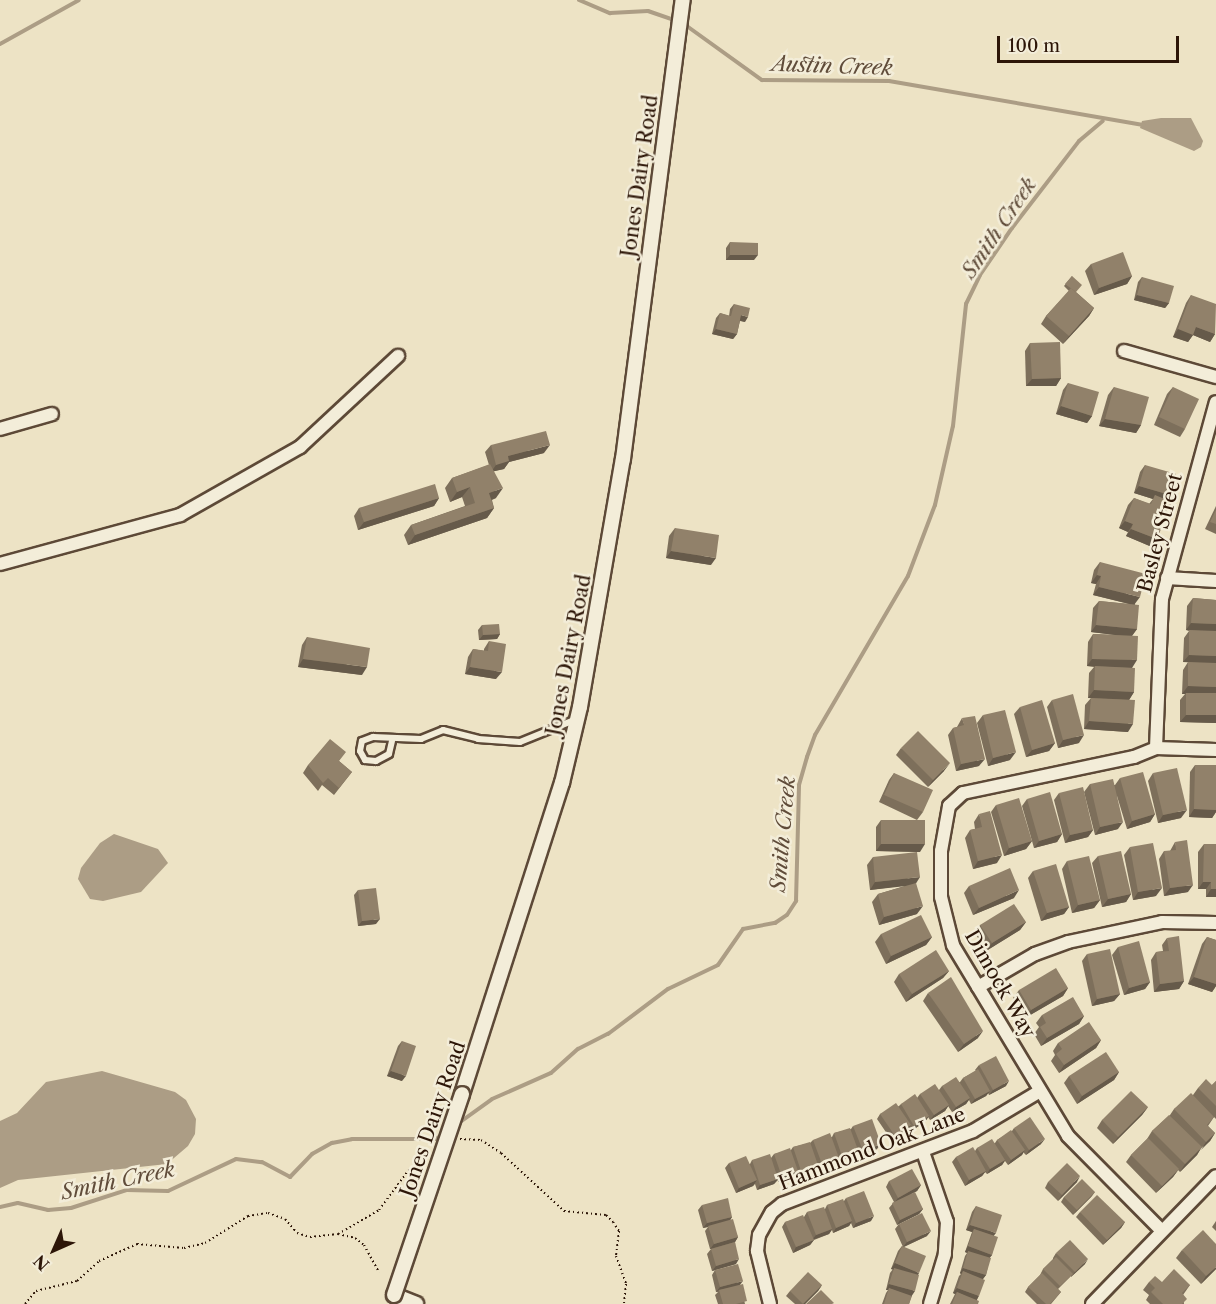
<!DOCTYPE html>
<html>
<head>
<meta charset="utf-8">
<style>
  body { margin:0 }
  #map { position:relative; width:1216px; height:1304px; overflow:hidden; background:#ede3c5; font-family:"Libre Caslon Text",serif }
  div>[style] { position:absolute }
  .water>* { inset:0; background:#ac9d85 }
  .stream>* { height:4px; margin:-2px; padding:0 2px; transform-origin:2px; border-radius:2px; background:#ac9d85 }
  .path>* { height:2px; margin-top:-1px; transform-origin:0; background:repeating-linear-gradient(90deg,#2d1608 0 1.5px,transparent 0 4.5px) }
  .roads { filter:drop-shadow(2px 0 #5d4937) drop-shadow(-2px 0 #5d4937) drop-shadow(0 2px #5d4937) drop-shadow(0 -2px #5d4937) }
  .service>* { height:6px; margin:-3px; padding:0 3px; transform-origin:3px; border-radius:3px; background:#f3edd9 }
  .minor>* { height:12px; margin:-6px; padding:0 6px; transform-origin:6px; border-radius:6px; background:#f3edd9 }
  .tertiary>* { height:14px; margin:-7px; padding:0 7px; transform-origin:7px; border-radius:7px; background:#f3edd9 }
  .bridges { filter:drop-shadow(2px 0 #5d4937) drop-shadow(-2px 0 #5d4937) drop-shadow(0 2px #5d4937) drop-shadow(0 -2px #5d4937) }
  .tertiary-bridge>* { height:14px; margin:-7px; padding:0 7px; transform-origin:7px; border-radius:7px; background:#f3edd9 }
  .wall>* { inset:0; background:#7d6f5b }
  .shaded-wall>* { inset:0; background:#665a4a }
  .building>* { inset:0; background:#91816a }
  span { translate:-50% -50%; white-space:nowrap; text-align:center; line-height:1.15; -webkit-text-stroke:5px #f3edd9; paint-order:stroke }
  .street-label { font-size:20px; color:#2d1608 }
  .water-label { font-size:21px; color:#604c3a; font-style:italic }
  .north { position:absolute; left:24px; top:1220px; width:60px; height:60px; -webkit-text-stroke:4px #f3edd9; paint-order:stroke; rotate:225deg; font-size:16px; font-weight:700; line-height:24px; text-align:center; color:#2d1608 }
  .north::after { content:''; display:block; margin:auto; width:21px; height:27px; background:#2d1608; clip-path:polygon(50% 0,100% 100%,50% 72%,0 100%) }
  .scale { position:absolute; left:997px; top:36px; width:182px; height:27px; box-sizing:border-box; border:3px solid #2d1608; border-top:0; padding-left:8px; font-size:18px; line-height:21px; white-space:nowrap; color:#2d1608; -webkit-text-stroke:4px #f3edd9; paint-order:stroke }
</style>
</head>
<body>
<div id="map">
  <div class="water">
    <div style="clip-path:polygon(1161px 118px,1191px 118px,1203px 141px,1201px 147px,1194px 151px,1140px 128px,1142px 121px)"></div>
    <div style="clip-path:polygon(114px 834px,158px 849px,168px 863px,141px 892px,103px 901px,90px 899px,78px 879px,81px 868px,100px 843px)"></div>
    <div style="clip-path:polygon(102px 1071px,175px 1092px,186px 1100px,196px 1119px,195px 1134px,188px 1146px,167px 1164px,18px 1180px,0 1188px,0 1121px,17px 1113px,46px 1082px)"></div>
  </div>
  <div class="stream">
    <div style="left:579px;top:0;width:34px;rotate:23deg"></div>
    <div style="left:610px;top:13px;width:38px;rotate:-3deg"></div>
    <div style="left:648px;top:11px;width:31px;rotate:19deg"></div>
    <div style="left:684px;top:24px;width:96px;rotate:35.7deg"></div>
    <div style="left:762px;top:80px;width:127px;rotate:0.5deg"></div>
    <div style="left:889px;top:81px;width:258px;rotate:9.8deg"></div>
    <div style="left:0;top:44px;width:90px;rotate:-29.1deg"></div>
    <div style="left:456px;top:1125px;width:44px;rotate:-35.8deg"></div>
    <div style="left:492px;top:1099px;width:64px;rotate:-23.8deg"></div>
    <div style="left:551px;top:1073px;width:36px;rotate:-42deg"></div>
    <div style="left:578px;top:1049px;width:34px;rotate:-27deg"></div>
    <div style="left:608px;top:1034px;width:75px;rotate:-36.9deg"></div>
    <div style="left:668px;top:989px;width:55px;rotate:-25.6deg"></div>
    <div style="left:718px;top:965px;width:44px;rotate:-55.2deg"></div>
    <div style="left:743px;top:929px;width:33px;rotate:-11deg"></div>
    <div style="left:775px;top:923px;width:14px;rotate:-34deg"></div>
    <div style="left:787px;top:915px;width:17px;rotate:-57deg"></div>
    <div style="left:796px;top:901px;width:116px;rotate:-88.5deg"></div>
    <div style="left:799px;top:785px;width:29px;rotate:-74deg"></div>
    <div style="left:807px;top:757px;width:23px;rotate:-70deg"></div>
    <div style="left:815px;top:735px;width:184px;rotate:-59.7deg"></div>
    <div style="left:908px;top:576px;width:76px;rotate:-69.2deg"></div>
    <div style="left:935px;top:505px;width:81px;rotate:-77.2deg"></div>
    <div style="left:953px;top:426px;width:123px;rotate:-83.9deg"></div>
    <div style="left:966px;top:304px;width:32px;rotate:-64deg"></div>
    <div style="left:980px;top:275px;width:57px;rotate:-55.8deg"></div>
    <div style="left:1012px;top:228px;width:110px;rotate:-52.4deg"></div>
    <div style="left:1079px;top:141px;width:31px;rotate:-40deg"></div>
    <div style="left:0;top:1207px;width:18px;rotate:-13deg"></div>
    <div style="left:18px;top:1203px;width:31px;rotate:13deg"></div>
    <div style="left:48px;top:1210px;width:23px;rotate:-5deg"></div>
    <div style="left:71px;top:1208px;width:59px;rotate:-17.8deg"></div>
    <div style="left:127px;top:1190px;width:41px;rotate:1.4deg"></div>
    <div style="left:168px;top:1191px;width:75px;rotate:-25.2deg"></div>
    <div style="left:236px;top:1159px;width:26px;rotate:7deg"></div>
    <div style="left:262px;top:1162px;width:32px;rotate:28deg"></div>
    <div style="left:290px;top:1177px;width:32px;rotate:-46deg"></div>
    <div style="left:312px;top:1154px;width:23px;rotate:-29deg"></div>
    <div style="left:332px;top:1143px;width:20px;rotate:-11deg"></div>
    <div style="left:352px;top:1139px;width:83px"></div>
    <div style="left:435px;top:1139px;width:9px;rotate:-27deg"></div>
  </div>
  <div class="path">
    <div style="left:460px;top:1139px;width:21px;rotate:3deg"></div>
    <div style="left:481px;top:1140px;width:24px;rotate:33deg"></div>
    <div style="left:501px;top:1153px;width:86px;rotate:42.6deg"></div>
    <div style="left:564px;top:1211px;width:42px;rotate:5.4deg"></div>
    <div style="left:606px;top:1215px;width:10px;rotate:45deg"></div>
    <div style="left:613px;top:1222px;width:11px;rotate:56deg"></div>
    <div style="left:619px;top:1231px;width:25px;rotate:97deg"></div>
    <div style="left:616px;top:1256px;width:30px;rotate:70deg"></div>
    <div style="left:626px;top:1284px;width:20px;rotate:96deg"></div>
    <div style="left:338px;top:1234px;width:17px;rotate:13deg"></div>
    <div style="left:355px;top:1238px;width:11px;rotate:38deg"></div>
    <div style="left:364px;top:1245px;width:31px;rotate:61deg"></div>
    <div style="left:25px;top:1304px;width:17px;rotate:-50deg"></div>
    <div style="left:36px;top:1291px;width:42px;rotate:-13.7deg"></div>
    <div style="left:77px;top:1281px;width:30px;rotate:-42deg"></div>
    <div style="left:99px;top:1261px;width:42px;rotate:-24.1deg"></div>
    <div style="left:137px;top:1244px;width:47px;rotate:4.9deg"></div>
    <div style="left:184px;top:1248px;width:22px;rotate:-13deg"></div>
    <div style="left:205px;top:1243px;width:51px;rotate:-32.1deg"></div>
    <div style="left:248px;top:1216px;width:20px;rotate:-9deg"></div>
    <div style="left:268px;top:1213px;width:18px;rotate:19deg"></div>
    <div style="left:285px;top:1219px;width:18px;rotate:49deg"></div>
    <div style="left:297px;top:1233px;width:14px;rotate:17deg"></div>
    <div style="left:310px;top:1237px;width:28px;rotate:-6deg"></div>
    <div style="left:338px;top:1234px;width:48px;rotate:-30.3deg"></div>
    <div style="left:379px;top:1210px;width:49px;rotate:-53.4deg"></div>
    <div style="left:408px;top:1171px;width:22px;rotate:-36deg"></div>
  </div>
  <div class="roads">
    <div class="service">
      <div style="left:392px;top:741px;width:13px;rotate:103deg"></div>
      <div style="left:389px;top:754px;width:15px;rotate:152deg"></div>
      <div style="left:376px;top:761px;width:11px;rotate:-175deg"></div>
      <div style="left:365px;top:760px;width:10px;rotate:-119deg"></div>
      <div style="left:360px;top:751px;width:10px;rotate:-79deg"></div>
      <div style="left:362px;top:741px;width:12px;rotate:-20deg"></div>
      <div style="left:373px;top:737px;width:48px;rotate:2.4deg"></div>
      <div style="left:421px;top:739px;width:24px;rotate:-22deg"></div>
      <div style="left:443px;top:730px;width:36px;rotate:14deg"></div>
      <div style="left:478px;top:739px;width:42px;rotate:4.1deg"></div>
      <div style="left:520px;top:742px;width:61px;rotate:-22deg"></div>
    </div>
    <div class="minor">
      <div style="left:1124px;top:351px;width:96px;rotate:15.8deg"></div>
      <div style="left:0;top:429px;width:54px;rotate:-16.1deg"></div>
      <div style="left:0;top:564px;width:187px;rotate:-15.2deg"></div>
      <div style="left:180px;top:515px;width:138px;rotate:-29.5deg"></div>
      <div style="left:300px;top:447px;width:134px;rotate:-42.9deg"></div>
      <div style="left:1167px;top:578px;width:49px;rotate:3.5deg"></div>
      <div style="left:1156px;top:748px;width:149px;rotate:-87.7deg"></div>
      <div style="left:1162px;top:599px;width:204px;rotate:-74.7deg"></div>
      <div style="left:978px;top:987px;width:66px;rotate:-30.1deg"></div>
      <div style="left:1035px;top:954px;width:35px;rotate:-20deg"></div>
      <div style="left:1068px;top:942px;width:96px;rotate:-12deg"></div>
      <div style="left:1162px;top:922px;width:54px;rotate:1.1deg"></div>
      <div style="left:923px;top:1152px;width:74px;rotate:71.1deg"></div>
      <div style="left:947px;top:1222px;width:32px;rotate:94deg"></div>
      <div style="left:945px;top:1254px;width:52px;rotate:106.7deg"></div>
      <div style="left:1161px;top:1230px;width:132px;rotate:-134.7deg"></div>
      <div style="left:1068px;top:1136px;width:223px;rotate:-121.1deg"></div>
      <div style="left:953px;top:945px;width:49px;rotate:-104deg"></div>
      <div style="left:941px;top:897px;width:46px;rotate:-90deg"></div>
      <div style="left:941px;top:851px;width:46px;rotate:-79.9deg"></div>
      <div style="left:949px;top:806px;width:19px;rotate:-43deg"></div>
      <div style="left:963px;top:793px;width:175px;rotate:-11.9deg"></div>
      <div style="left:1134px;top:757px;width:24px;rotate:-22deg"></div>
      <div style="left:1156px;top:748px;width:60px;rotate:1.9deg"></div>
      <div style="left:770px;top:1304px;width:55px;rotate:-103.8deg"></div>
      <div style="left:757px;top:1251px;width:16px;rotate:-83deg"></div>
      <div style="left:759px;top:1235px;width:26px;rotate:-61deg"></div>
      <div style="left:772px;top:1212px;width:13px;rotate:-39deg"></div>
      <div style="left:782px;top:1204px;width:204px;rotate:-20.9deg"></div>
      <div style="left:973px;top:1131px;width:78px;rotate:-30.8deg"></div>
      <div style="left:1092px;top:1304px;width:178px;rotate:-45.9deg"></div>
    </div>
    <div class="tertiary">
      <div style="left:462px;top:1094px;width:327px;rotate:-72.2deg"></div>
      <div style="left:562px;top:783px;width:78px;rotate:-76.7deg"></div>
      <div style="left:580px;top:707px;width:252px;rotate:-80.2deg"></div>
      <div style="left:623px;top:459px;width:463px;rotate:-82.6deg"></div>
      <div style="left:394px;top:1295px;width:24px;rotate:22deg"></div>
    </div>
  </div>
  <div class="bridges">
    <div class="tertiary-bridge">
      <div style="left:394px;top:1295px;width:212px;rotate:-71.3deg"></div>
    </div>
  </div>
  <div class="wall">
    <div style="clip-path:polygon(730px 242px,754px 260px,726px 260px,726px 248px)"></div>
    <div style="clip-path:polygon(1091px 264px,1132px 276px,1127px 284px,1094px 295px,1085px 271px)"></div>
    <div style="clip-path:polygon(1072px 276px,1076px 292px,1094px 308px,1089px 316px,1063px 344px,1041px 324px,1046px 316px,1069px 291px,1064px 286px)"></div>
    <div style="clip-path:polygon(1142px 277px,1169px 303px,1165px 308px,1134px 300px,1138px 282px)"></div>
    <div style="clip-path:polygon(1191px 295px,1215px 334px,1210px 342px,1193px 335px,1188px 342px,1173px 337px,1186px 303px)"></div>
    <div style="clip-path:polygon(734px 304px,745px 322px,740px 321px,737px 334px,733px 339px,712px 334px,716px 318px,720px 313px,729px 316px,730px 309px)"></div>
    <div style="clip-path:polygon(1030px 343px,1061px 378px,1056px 386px,1026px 386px,1025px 351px)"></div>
    <div style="clip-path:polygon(1068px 383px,1092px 416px,1087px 423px,1056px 414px,1063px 390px)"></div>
    <div style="clip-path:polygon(1114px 387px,1141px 425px,1136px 433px,1099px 426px,1108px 395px)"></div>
    <div style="clip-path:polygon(1173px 387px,1185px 429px,1180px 437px,1154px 425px,1167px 394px)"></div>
    <div style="clip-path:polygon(491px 445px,544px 453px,509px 462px,504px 469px,494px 471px,496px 498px,492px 500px,494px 508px,487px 518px,408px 545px,404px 535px,411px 525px,465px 506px,462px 497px,450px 502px,445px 488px,452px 478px,489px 465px,485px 452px)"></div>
    <div style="clip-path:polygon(1145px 465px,1170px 495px,1167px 500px,1152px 547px,1126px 536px,1128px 532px,1119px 528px,1128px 505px,1134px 498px,1149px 504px,1153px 499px,1134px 493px,1140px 472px)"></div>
    <div style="clip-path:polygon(439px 498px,434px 506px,358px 530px,354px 516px,359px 508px)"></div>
    <div style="clip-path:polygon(1216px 506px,1216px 534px,1205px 529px)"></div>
    <div style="clip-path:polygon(675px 528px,711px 565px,666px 558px,669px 536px)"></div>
    <div style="clip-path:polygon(1100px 562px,1135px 604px,1137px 629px,1132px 636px,1132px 667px,1134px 692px,1129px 700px,1128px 732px,1084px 729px,1085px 705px,1091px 698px,1088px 698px,1089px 673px,1094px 667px,1087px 666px,1088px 642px,1093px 634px,1116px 635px,1091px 632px,1093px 608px,1099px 601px,1129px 604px,1093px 595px,1096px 584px,1091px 583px,1094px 570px)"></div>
    <div style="clip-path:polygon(1193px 598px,1216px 600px,1216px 723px,1180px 722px,1180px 700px,1185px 694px,1182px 694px,1183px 670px,1188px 662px,1183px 662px,1184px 638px,1189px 631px,1186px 630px,1187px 606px)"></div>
    <div style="clip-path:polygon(482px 625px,500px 634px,497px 639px,479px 640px,478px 630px)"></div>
    <div style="clip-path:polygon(307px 637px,362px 675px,298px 667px,302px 645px)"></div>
    <div style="clip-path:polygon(489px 641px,496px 679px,465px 674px,468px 657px,473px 649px,484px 651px,484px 649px)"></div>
    <div style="clip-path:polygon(1052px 700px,1079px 743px,1058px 748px,1047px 707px)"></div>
    <div style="clip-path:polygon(1020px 707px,1055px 743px,1049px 751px,1026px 757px,1014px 714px)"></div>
    <div style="clip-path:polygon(983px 715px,1010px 760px,988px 766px,977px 723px)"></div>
    <div style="clip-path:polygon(962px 718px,979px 766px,956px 771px,948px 735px,953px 728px,957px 727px)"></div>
    <div style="clip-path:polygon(901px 748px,944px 771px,928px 787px,896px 755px)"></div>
    <div style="clip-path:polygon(339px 761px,352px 772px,334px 795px,322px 785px,318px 791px,303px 773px,308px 765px)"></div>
    <div style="clip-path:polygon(1195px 765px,1216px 765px,1216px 812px,1212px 818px,1189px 817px,1190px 772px)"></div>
    <div style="clip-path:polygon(894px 773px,923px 812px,917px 820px,920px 852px,876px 851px,876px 827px,881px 820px,917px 820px,879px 802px,889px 780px)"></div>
    <div style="clip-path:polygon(1153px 773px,1181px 818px,1158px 823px,1148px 781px)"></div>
    <div style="clip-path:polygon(1120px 778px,1155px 814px,1150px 822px,1127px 829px,1117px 796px,1118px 829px,1095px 835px,1084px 792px,1090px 784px,1115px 785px)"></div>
    <div style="clip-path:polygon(1059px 793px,1093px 830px,1088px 837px,1065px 843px,1054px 800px)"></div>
    <div style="clip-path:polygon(1027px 799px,1062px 834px,1057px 842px,1034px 848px,1022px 806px)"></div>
    <div style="clip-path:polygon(996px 805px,1032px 841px,1026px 849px,1004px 856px,991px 812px)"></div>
    <div style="clip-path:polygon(979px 814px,997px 863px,973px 869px,965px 838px,970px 830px,975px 829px,974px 822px)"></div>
    <div style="clip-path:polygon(1175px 842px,1188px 892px,1164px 896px,1159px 859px,1164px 851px,1170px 851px)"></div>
    <div style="clip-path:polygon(1204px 844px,1216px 844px,1216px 897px,1206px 897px,1206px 889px,1198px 889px,1198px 852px)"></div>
    <div style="clip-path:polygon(1130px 847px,1156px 896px,1133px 900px,1124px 855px)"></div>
    <div style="clip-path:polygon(1098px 856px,1131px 894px,1126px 902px,1102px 907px,1092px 863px)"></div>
    <div style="clip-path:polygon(873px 857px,915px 883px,917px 914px,879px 925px,872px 902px,878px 894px,908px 885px,870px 890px,867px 865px)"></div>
    <div style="clip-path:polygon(1067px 861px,1100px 900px,1094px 908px,1072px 913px,1062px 869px)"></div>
    <div style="clip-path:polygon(1033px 871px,1069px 907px,1064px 914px,1041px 921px,1028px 878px)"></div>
    <div style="clip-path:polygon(969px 886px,1014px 898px,973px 915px,964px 893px)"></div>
    <div style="clip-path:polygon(358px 890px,376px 924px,358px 926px,354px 895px)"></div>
    <div style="clip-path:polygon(1026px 922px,1020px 930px,986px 951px,975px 933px,980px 925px)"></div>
    <div style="clip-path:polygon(881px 934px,932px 937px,926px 945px,886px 964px,875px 942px)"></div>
    <div style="clip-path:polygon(1207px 937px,1216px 940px,1216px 986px,1212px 992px,1188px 984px,1202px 944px)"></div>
    <div style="clip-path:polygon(1167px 938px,1184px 981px,1179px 989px,1154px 992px,1151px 960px,1156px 952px,1163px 951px,1162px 945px)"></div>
    <div style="clip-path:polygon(1118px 947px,1150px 982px,1145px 989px,1124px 995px,1112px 955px)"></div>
    <div style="clip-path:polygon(1087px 954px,1120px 994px,1114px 1001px,1092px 1006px,1082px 961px)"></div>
    <div style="clip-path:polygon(949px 971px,943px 978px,906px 1002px,894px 982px,899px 974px)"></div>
    <div style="clip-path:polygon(1068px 988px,1063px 996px,1025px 1018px,1013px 998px,1019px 990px)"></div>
    <div style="clip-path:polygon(928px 993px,978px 1038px,958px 1052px,923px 1001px)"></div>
    <div style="clip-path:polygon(1042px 1015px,1084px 1016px,1079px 1024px,1041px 1046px,1034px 1034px,1039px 1027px,1036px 1023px)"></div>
    <div style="clip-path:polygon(1101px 1040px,1096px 1048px,1059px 1073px,1051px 1061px,1055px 1055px,1053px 1051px,1058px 1043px)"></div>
    <div style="clip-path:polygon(402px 1041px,402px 1081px,387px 1076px,398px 1046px)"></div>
    <div style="clip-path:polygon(979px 1065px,1006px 1086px,989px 1095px,988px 1093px,986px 1096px,971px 1104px,969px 1100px,966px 1104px,952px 1112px,948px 1106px,945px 1111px,930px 1120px,928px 1117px,925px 1122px,911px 1131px,909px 1128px,908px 1130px,892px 1141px,877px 1119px,880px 1114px,899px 1106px,901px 1104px,917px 1098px,920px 1094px,939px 1090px,942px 1086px,960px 1082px,963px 1078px,976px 1071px,975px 1070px)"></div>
    <div style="clip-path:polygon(1119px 1072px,1114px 1080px,1077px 1104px,1064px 1083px,1069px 1076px)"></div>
    <div style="clip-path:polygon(1216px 1081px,1216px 1119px,1214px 1117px,1208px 1126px,1215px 1133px,1210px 1141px,1200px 1149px,1197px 1155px,1180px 1172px,1178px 1170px,1173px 1177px,1156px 1193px,1126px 1162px,1131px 1155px,1147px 1139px,1152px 1131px,1170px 1115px,1174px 1109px,1193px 1095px,1198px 1088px,1212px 1085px)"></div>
    <div style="clip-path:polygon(1148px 1107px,1142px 1115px,1113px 1144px,1097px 1128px,1102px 1120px)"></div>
    <div style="clip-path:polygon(853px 1126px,877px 1149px,859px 1156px,858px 1151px,855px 1155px,839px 1161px,838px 1160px,836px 1163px,818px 1169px,817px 1166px,814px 1170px,797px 1176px,797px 1173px,795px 1176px,778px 1182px,778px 1180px,774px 1184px,757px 1190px,755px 1184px,753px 1186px,736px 1193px,725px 1168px,729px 1163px,750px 1164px,752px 1160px,771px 1158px,774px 1154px,791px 1150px,793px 1147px,810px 1143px,813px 1140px,832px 1137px,834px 1133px,851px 1129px)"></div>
    <div style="clip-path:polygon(1014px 1128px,1041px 1144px,1026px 1155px,1023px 1152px,1022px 1155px,1008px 1165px,1005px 1161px,1002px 1165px,987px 1174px,985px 1172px,982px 1176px,965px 1186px,952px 1162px,956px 1157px,975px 1151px,977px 1148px,995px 1143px,997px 1140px,1012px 1131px)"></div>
    <div style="clip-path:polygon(889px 1181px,921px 1185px,917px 1191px,911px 1194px,923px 1209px,919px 1214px,897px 1225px,889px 1208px,894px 1202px,886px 1187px)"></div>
    <div style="clip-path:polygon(1048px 1182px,1077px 1182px,1058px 1201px,1045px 1188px)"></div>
    <div style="clip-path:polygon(1095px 1192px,1091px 1197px,1073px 1215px,1061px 1202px,1064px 1197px)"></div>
    <div style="clip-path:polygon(846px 1198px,871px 1221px,853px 1228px,851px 1223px,849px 1226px,833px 1233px,832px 1230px,829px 1234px,814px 1240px,810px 1245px,793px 1253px,782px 1227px,785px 1222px,804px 1217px,807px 1212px,825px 1209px,827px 1205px,844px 1201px)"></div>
    <div style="clip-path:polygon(702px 1205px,732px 1217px,730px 1220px,738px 1237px,735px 1242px,736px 1264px,712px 1271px,707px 1254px,711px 1249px,710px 1249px,705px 1231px,708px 1227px,703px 1228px,698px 1210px)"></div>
    <div style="clip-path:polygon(976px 1206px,994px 1236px,992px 1255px,990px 1257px,986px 1275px,983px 1279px,977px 1300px,978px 1304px,950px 1304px,955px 1294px,953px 1293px,959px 1276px,961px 1274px,960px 1273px,965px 1256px,967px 1253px,965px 1252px,972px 1232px,966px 1230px,972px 1212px)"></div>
    <div style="clip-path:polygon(1080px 1212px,1125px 1222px,1121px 1228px,1103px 1245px,1076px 1217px)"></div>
    <div style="clip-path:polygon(1216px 1221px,1216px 1231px,1212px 1227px)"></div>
    <div style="clip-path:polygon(899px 1224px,927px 1236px,904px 1247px,918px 1275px,909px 1304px,882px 1304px,886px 1293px,888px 1290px,886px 1290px,890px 1273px,893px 1269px,891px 1269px,898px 1251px,902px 1246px,903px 1247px,895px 1229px)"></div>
    <div style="clip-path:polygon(1182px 1250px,1216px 1269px,1201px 1284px,1176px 1258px)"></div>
    <div style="clip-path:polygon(1056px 1253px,1085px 1264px,1071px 1277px,1071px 1276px,1058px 1289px,1061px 1292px,1051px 1304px,1037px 1304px,1025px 1292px,1028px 1287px,1040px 1275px,1043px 1269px,1053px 1259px,1053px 1258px)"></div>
    <div style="clip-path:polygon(715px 1270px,740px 1284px,745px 1304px,718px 1304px,715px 1295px,718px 1292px,716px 1292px,712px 1275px)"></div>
    <div style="clip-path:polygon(1149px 1282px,1162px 1282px,1190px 1285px,1183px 1295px,1184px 1304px,1150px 1304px,1146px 1300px,1149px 1295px,1143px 1290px)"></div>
    <div style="clip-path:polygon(822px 1285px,818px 1291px,805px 1304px,795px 1304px,786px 1296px,790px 1291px)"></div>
  </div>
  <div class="shaded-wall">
    <div style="clip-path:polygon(730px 255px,758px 255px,754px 260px,726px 260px)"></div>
    <div style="clip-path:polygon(1132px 276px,1127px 284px,1094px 295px,1099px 288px)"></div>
    <div style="clip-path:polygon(1137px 295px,1169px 303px,1165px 308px,1134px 300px)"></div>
    <div style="clip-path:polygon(1094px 308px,1089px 316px,1063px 344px,1069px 336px)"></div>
    <div style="clip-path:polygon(741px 315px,748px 317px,745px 322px,738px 320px)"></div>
    <div style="clip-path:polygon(1196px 327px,1215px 334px,1210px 342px,1193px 335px,1188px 342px,1173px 337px,1178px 329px)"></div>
    <div style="clip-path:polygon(716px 329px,737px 334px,733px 339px,712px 334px)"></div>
    <div style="clip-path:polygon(1061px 378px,1056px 386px,1026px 386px,1032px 379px)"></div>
    <div style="clip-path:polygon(1061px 406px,1092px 416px,1087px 423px,1056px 414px)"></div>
    <div style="clip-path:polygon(1105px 419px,1141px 425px,1136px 433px,1099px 426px)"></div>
    <div style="clip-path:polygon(550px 445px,544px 453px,509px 462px,504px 469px,491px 472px,496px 465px,508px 456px)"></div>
    <div style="clip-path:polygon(1139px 486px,1170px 495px,1165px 502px,1155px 495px,1153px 499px,1134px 493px)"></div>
    <div style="clip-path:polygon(470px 487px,462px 497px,450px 502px,457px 492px)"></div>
    <div style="clip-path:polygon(503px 488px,496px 498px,482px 503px,489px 493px)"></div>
    <div style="clip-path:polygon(439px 498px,434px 506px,358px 530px,364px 522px)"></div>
    <div style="clip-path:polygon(494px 508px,487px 518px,408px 545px,415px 535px)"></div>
    <div style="clip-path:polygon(1125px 521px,1133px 524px,1128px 532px,1119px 528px)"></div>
    <div style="clip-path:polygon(1131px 529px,1157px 539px,1152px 547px,1126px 536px)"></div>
    <div style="clip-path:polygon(671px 551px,716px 558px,711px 565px,666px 558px)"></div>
    <div style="clip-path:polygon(1097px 575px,1101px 576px,1096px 584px,1091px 583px)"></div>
    <div style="clip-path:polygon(1099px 587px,1140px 597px,1134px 605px,1093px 595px)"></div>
    <div style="clip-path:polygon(1191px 623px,1216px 624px,1216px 632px,1186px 630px)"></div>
    <div style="clip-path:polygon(1096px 625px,1137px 629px,1131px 637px,1091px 632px)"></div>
    <div style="clip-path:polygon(500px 634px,497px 639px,479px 640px,483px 635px)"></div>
    <div style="clip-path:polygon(1189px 655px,1216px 656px,1216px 664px,1183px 662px)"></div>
    <div style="clip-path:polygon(303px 659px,367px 667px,362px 675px,298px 667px)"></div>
    <div style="clip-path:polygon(1092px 659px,1137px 660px,1132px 668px,1087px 666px)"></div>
    <div style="clip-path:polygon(470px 667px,502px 672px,496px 679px,465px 674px)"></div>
    <div style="clip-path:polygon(1188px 686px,1216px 687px,1216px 695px,1186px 693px,1185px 694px,1182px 694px)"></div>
    <div style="clip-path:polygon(1094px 690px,1134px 692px,1129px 700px,1088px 698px)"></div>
    <div style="clip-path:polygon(1186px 715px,1216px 715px,1216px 723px,1180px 722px)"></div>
    <div style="clip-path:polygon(1089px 721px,1133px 724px,1128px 732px,1084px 729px)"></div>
    <div style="clip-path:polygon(1084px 735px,1079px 743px,1058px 748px,1063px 740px)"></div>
    <div style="clip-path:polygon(1055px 743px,1049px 751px,1026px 757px,1032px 750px)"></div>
    <div style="clip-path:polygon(1016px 752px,1010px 760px,988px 766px,993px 758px)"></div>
    <div style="clip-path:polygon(985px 759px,979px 766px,956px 771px,961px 764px)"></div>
    <div style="clip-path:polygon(950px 763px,944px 771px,928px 787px,933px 780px)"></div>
    <div style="clip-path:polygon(1194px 809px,1216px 810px,1216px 812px,1212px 818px,1189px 817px)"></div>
    <div style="clip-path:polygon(1187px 810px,1181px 818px,1158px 823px,1163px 815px)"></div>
    <div style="clip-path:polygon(1155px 814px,1150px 822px,1127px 829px,1132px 821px)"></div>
    <div style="clip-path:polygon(1123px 822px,1118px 829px,1095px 835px,1100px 827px)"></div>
    <div style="clip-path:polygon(1093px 830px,1088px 837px,1065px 843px,1070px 835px)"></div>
    <div style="clip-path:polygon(1062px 834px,1057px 842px,1034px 848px,1039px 841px)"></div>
    <div style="clip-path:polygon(1032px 841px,1026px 849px,1004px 856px,1009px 848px)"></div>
    <div style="clip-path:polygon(881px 844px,925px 844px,920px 852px,876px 851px)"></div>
    <div style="clip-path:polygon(1002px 855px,997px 863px,973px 869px,978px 861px)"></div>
    <div style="clip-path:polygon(920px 877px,915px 885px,870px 890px,875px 882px)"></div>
    <div style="clip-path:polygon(1203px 882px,1211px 882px,1206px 889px,1198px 889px)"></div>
    <div style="clip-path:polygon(1193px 885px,1188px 892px,1164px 896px,1170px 888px)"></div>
    <div style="clip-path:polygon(1162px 888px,1156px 896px,1133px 900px,1138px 892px)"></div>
    <div style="clip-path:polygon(1211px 889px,1216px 889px,1216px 897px,1206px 897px)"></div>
    <div style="clip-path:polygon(1019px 890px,1014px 898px,973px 915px,979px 908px)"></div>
    <div style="clip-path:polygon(1131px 894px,1126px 902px,1102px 907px,1108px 899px)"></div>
    <div style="clip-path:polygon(1100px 900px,1094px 908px,1072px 913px,1078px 905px)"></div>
    <div style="clip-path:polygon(923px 906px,917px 914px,879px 925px,884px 917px)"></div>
    <div style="clip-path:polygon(1069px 907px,1064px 914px,1041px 921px,1047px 913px)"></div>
    <div style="clip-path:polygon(380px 919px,376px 924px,358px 926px,362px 921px)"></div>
    <div style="clip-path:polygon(1026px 922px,1020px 930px,986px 951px,992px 943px)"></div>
    <div style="clip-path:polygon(932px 937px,926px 945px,886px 964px,891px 956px)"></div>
    <div style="clip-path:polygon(949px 971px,943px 978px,906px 1002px,912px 994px)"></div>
    <div style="clip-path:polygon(1194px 977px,1216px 984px,1216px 986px,1212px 992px,1188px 984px)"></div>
    <div style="clip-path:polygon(1184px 981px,1179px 989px,1154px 992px,1160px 984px)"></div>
    <div style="clip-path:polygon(1150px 982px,1145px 989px,1124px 995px,1129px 988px)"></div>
    <div style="clip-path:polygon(1068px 988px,1063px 996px,1025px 1018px,1031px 1010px)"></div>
    <div style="clip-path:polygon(1120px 994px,1114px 1001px,1092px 1006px,1097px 999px)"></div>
    <div style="clip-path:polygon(1084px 1016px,1079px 1024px,1041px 1046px,1047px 1038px)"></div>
    <div style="clip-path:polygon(983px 1031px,978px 1038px,958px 1052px,964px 1044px)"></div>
    <div style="clip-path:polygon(1101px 1040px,1096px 1048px,1059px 1073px,1064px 1065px)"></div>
    <div style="clip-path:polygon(391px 1071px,406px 1076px,402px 1081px,387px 1076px)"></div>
    <div style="clip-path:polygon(1119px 1072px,1114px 1080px,1077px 1104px,1082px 1096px)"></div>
    <div style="clip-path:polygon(1009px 1081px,1006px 1086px,989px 1095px,993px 1090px)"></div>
    <div style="clip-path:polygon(990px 1091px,986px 1096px,971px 1104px,975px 1099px)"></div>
    <div style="clip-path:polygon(970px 1098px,966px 1104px,952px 1112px,956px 1107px)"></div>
    <div style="clip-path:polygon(949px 1105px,945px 1111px,930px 1120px,934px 1115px)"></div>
    <div style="clip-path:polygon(1148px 1107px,1142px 1115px,1113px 1144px,1118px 1137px)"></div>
    <div style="clip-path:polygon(929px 1116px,925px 1122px,911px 1131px,914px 1126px)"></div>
    <div style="clip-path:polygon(911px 1125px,908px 1130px,892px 1141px,895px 1136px)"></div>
    <div style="clip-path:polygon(1215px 1133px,1210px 1141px,1201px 1150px,1206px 1142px)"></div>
    <div style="clip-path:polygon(1045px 1139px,1041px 1144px,1026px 1155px,1029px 1150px)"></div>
    <div style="clip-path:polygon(881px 1144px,877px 1149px,859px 1156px,863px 1151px)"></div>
    <div style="clip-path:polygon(1202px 1147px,1197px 1155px,1180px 1172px,1185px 1164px)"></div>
    <div style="clip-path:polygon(858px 1150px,855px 1155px,839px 1161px,842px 1156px)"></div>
    <div style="clip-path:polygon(1025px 1150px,1022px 1155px,1008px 1165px,1011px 1160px)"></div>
    <div style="clip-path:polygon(839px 1158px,836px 1163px,818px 1169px,822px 1164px)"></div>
    <div style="clip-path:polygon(1005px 1160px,1002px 1165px,987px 1174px,990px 1169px)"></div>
    <div style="clip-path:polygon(818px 1165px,814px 1170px,797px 1176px,801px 1171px)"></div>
    <div style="clip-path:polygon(1179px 1169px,1173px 1177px,1156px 1193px,1162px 1186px)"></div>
    <div style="clip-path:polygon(798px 1171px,795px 1176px,778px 1182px,782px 1177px)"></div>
    <div style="clip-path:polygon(986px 1171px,982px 1176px,965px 1186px,969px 1180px)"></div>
    <div style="clip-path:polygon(1080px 1176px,1077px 1182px,1058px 1201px,1062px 1195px)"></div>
    <div style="clip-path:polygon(778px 1179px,774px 1184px,757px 1190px,760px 1185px)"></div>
    <div style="clip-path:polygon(757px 1180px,753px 1186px,736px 1193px,739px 1188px)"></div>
    <div style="clip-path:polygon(921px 1185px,917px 1191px,894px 1203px,898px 1198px)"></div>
    <div style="clip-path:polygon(1095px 1192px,1091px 1197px,1073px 1215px,1077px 1210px)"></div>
    <div style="clip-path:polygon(923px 1209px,919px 1214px,897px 1225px,900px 1220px)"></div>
    <div style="clip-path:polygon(874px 1216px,871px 1221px,853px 1228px,856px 1223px)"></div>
    <div style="clip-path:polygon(732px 1217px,729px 1222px,703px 1228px,707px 1223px)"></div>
    <div style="clip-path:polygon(852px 1221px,849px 1226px,833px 1233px,836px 1228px)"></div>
    <div style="clip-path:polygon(1125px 1222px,1121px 1228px,1103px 1245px,1107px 1240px)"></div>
    <div style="clip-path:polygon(970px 1225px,996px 1233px,992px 1238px,974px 1229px,972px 1232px,966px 1230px)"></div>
    <div style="clip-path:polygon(832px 1229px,829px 1234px,812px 1240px,816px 1235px)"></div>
    <div style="clip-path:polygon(931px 1231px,927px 1236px,903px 1247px,907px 1242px)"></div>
    <div style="clip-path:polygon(738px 1237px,735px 1242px,710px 1249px,714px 1244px)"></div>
    <div style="clip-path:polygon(814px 1240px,810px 1245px,793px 1253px,796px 1247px)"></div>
    <div style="clip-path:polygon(968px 1246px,992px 1255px,988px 1260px,965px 1252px)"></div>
    <div style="clip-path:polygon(739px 1259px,736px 1264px,712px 1271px,716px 1266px)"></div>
    <div style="clip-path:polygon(1088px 1259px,1085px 1264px,1071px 1277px,1075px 1272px)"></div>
    <div style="clip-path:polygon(895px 1263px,919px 1273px,916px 1279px,891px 1269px)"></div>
    <div style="clip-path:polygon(1216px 1267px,1216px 1269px,1201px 1284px,1206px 1276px)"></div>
    <div style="clip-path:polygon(963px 1268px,986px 1275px,982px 1280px,963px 1271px,961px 1274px,960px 1273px)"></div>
    <div style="clip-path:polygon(743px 1281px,739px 1286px,719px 1290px,716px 1292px,720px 1287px)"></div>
    <div style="clip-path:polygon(889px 1284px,915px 1291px,911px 1297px,889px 1288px,888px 1290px,886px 1290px)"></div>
    <div style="clip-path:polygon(822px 1285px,818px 1291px,805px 1304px,803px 1304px)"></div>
    <div style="clip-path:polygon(957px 1288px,979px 1296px,976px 1301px,957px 1292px,955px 1294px,953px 1293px)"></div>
  </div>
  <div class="building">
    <div style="clip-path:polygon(730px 242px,758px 243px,758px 255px,730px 255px)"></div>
    <div style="clip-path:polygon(1123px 252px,1132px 276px,1099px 288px,1091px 264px)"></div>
    <div style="clip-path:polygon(1072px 276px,1082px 285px,1076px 292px,1065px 284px)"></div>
    <div style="clip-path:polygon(1142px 277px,1174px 286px,1169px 303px,1137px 295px)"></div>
    <div style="clip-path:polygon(1071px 288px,1094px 308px,1069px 336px,1046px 316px)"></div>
    <div style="clip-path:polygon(1191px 295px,1216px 304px,1215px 334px,1196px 327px,1193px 335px,1178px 329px)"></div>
    <div style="clip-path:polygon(734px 304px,750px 308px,748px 317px,741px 315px,737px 334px,716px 329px,720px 313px,731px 316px)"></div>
    <div style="clip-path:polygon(1060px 342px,1061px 378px,1032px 379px,1030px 343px)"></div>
    <div style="clip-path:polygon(1068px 383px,1099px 392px,1092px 416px,1061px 406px)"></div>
    <div style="clip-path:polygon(1114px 387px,1149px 397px,1141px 425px,1105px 419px)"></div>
    <div style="clip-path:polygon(1173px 387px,1199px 399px,1185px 429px,1159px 417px)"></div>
    <div style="clip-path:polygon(546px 431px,550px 445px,508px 456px,509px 461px,496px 465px,491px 445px)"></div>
    <div style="clip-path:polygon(490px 464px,503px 488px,489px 493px,494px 508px,415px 535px,411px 525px,475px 503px,470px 487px,457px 492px,452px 478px)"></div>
    <div style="clip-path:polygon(1145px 465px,1176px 474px,1170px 495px,1139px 486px)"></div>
    <div style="clip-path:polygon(435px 484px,439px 498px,364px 522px,359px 508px)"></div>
    <div style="clip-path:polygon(1155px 495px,1172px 502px,1157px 539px,1131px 529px,1133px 524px,1125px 521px,1134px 498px,1151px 504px)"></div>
    <div style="clip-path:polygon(1216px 510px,1216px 524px,1210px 522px)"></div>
    <div style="clip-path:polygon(675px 528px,719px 535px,716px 558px,671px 551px)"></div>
    <div style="clip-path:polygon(1100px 562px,1146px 574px,1140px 597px,1099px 587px,1101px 576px,1097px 575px)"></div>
    <div style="clip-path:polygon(1193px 598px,1216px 600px,1216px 624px,1191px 623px)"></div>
    <div style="clip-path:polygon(1099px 601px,1139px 605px,1137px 629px,1096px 625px)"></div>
    <div style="clip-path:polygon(499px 624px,500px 634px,483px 635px,482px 625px)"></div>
    <div style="clip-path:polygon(1189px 630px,1216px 631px,1216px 656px,1189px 655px)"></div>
    <div style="clip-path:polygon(1093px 634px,1138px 636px,1137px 660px,1092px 659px)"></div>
    <div style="clip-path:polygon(307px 637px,370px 648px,367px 667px,303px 659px)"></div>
    <div style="clip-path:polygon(489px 641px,506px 644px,502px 672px,470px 667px,473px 649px,488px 651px)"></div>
    <div style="clip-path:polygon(1188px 662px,1216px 663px,1216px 687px,1188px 686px)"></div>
    <div style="clip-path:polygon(1095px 666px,1135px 668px,1134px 692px,1094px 690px)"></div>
    <div style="clip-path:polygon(1186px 693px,1216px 693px,1216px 715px,1186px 715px)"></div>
    <div style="clip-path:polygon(1073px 694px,1084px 735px,1063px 740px,1052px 700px)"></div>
    <div style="clip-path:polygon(1091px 698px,1135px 700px,1133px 724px,1089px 721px)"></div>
    <div style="clip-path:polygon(1042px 700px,1055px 743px,1032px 750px,1020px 707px)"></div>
    <div style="clip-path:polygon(1005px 710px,1016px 752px,993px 758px,983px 715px)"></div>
    <div style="clip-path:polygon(975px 716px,985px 759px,961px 764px,953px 728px,964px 725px,962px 718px)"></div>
    <div style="clip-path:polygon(918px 731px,950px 763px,933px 780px,901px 748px)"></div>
    <div style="clip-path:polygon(330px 739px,346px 752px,339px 761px,352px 772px,339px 788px,328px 778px,323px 783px,308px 765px)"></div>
    <div style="clip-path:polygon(1195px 765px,1216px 765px,1216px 810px,1194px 809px)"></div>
    <div style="clip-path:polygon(1177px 768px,1187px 810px,1163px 815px,1153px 773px)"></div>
    <div style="clip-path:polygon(1143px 772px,1155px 814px,1132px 821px,1120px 778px)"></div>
    <div style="clip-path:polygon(894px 773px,933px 790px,923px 812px,884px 795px)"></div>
    <div style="clip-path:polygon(1113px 779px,1123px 822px,1100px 827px,1090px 784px)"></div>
    <div style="clip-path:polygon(1083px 787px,1093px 830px,1070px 835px,1059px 793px)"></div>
    <div style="clip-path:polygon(1050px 792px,1062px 834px,1039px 841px,1027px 799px)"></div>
    <div style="clip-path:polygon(1019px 798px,1032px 841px,1009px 848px,996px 805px)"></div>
    <div style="clip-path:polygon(990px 811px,1002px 855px,978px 861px,970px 830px,982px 827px,979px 814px)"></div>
    <div style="clip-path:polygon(881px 820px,925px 820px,925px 844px,881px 844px)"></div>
    <div style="clip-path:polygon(1187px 840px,1193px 885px,1170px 888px,1164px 851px,1176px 850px,1175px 842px)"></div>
    <div style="clip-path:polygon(1153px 843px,1162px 888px,1138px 892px,1130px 847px)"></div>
    <div style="clip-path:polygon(1204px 844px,1216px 844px,1216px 889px,1211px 889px,1211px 882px,1203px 882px)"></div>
    <div style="clip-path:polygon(1121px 851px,1131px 894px,1108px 899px,1098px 856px)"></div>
    <div style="clip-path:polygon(917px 852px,920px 877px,875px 882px,873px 857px)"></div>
    <div style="clip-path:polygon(1089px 856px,1100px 900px,1078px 905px,1067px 861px)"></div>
    <div style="clip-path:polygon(1056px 864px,1069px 907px,1047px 913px,1033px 871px)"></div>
    <div style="clip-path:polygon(1010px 868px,1019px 890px,979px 908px,969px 886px)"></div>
    <div style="clip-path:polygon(916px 883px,923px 906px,884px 917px,878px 894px)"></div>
    <div style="clip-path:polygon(376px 888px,380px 919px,362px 921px,358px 890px)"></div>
    <div style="clip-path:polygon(1014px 904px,1026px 922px,992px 943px,980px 925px)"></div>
    <div style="clip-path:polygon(921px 915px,932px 937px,891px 956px,881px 934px)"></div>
    <div style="clip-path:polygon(1179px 936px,1184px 981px,1160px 984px,1156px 952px,1169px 951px,1167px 938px)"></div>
    <div style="clip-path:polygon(1207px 937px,1216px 940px,1216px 984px,1194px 977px)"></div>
    <div style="clip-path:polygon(1139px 941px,1150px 982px,1129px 988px,1118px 947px)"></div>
    <div style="clip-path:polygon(1110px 949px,1120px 994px,1097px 999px,1087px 954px)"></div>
    <div style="clip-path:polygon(936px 950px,949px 971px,912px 994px,899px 974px)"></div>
    <div style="clip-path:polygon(1056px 968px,1068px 988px,1031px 1010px,1019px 990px)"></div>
    <div style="clip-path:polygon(951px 977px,983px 1031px,964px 1044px,928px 993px)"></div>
    <div style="clip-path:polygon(1073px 997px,1084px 1016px,1047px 1038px,1040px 1027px,1046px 1023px,1042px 1015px)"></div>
    <div style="clip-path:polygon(1089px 1022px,1101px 1040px,1064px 1065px,1056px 1054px,1062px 1049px,1058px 1043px)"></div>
    <div style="clip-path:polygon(402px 1041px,416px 1046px,406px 1076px,391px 1071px)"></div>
    <div style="clip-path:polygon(1106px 1052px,1119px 1072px,1082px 1096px,1069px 1076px)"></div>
    <div style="clip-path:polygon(996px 1056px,1009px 1081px,993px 1090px,979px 1065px)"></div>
    <div style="clip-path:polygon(978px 1069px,990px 1091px,975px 1099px,963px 1078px)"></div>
    <div style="clip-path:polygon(956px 1077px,970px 1098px,956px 1107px,942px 1086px)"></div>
    <div style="clip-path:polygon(1206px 1079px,1212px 1085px,1216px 1081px,1216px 1106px,1198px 1088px)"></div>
    <div style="clip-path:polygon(935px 1084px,949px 1105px,934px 1115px,920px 1094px)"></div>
    <div style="clip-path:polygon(1131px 1091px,1148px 1107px,1118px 1137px,1102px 1120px)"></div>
    <div style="clip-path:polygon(1191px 1093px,1214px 1117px,1207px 1125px,1215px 1133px,1206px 1142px,1174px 1109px)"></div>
    <div style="clip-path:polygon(915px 1094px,929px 1116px,914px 1126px,901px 1104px)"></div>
    <div style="clip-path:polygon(896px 1103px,911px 1125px,895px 1136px,880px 1114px)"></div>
    <div style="clip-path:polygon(1169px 1115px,1202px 1147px,1185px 1164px,1152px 1131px)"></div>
    <div style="clip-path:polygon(1030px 1117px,1045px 1139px,1029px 1150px,1014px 1128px)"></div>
    <div style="clip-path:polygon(872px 1119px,881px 1144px,863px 1151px,853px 1126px)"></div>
    <div style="clip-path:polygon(850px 1128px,858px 1150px,842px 1156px,834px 1133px)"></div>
    <div style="clip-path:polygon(1011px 1130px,1025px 1150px,1011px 1160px,997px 1140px)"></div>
    <div style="clip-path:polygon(830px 1133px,839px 1158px,822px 1164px,813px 1140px)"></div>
    <div style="clip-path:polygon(1148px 1138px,1179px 1169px,1162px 1186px,1131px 1155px)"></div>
    <div style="clip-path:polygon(992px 1139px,1005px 1160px,990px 1169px,977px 1148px)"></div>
    <div style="clip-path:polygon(810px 1142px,818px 1165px,801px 1171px,793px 1147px)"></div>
    <div style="clip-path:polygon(973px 1147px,986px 1171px,969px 1180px,956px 1157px)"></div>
    <div style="clip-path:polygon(790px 1148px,798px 1171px,782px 1177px,774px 1154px)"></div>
    <div style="clip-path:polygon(770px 1154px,778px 1179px,760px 1185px,752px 1160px)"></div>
    <div style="clip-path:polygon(746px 1156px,757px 1180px,739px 1188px,729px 1163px)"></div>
    <div style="clip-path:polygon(1067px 1163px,1080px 1176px,1062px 1195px,1048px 1182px)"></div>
    <div style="clip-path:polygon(912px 1169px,921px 1185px,898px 1198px,889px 1181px)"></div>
    <div style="clip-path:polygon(1082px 1179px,1095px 1192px,1077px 1210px,1064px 1197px)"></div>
    <div style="clip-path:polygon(864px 1191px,874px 1216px,856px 1223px,846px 1198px)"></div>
    <div style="clip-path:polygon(915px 1192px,923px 1209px,900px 1220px,892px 1203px)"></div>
    <div style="clip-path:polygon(1097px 1195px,1125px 1222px,1107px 1240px,1080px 1212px)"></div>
    <div style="clip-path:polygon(728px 1198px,732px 1217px,707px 1223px,702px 1205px)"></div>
    <div style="clip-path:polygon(843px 1199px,852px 1221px,836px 1228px,827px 1205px)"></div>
    <div style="clip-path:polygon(976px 1206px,1002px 1215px,996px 1233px,970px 1225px)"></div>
    <div style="clip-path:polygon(824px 1207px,832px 1229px,816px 1235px,807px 1212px)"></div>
    <div style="clip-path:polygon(922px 1213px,931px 1231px,907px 1242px,899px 1224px)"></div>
    <div style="clip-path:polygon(803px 1215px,814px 1240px,796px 1247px,785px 1222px)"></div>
    <div style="clip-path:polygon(733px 1219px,738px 1237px,714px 1244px,708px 1226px)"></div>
    <div style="clip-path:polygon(974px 1229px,998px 1237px,992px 1255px,968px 1246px)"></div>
    <div style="clip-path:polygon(1203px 1230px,1216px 1244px,1216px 1267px,1206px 1276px,1182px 1250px)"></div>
    <div style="clip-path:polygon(1070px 1240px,1088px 1259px,1075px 1272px,1056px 1253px)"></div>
    <div style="clip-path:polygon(735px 1242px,739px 1259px,716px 1266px,711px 1249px)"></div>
    <div style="clip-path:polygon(902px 1246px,926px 1256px,919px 1273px,895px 1263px)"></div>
    <div style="clip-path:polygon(968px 1251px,991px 1258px,986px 1275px,963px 1268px)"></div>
    <div style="clip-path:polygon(1056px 1257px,1073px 1274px,1060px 1286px,1043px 1269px)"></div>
    <div style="clip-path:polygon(738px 1264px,743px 1281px,720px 1287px,715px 1270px)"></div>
    <div style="clip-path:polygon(894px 1268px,919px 1275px,915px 1291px,889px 1284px)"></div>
    <div style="clip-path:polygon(1174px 1269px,1190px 1285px,1182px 1293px,1187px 1299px,1182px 1304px,1163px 1304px,1151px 1292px,1155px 1288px,1149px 1282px,1155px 1276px,1162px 1282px)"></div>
    <div style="clip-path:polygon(963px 1271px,985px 1280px,979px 1296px,957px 1288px)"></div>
    <div style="clip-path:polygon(808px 1272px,822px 1285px,803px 1304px,790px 1291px)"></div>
    <div style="clip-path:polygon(1042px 1273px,1061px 1292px,1050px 1304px,1046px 1304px,1028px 1287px)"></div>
    <div style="clip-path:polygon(743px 1284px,747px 1301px,736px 1304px,723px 1304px,719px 1290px)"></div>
    <div style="clip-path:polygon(889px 1288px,912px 1296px,909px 1304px,884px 1304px)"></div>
    <div style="clip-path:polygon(821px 1290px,834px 1303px,832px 1304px,806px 1304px)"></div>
    <div style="clip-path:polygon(957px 1292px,979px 1301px,978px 1304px,952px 1304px)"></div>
  </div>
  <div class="street-label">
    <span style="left:640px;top:176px;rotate:-82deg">Jones Dairy Road</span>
    <span style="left:1160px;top:533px;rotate:-75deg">Basley Street</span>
    <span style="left:569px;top:655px;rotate:-79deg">Jones Dairy Road</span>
    <span style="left:1000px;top:984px;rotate:60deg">Dimock Way</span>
    <span style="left:433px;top:1119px;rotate:-71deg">Jones Dairy Road</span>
    <span style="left:872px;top:1149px;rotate:-21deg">Hammond Oak Lane</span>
  </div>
  <div class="water-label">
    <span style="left:832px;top:66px;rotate:2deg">Austin Creek</span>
    <span style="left:999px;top:228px;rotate:-56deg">Smith Creek</span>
    <span style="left:783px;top:834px;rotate:-85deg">Smith Creek</span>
    <span style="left:118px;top:1181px;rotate:-12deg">Smith Creek</span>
  </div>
  <div class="north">N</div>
  <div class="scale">100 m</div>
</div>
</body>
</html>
